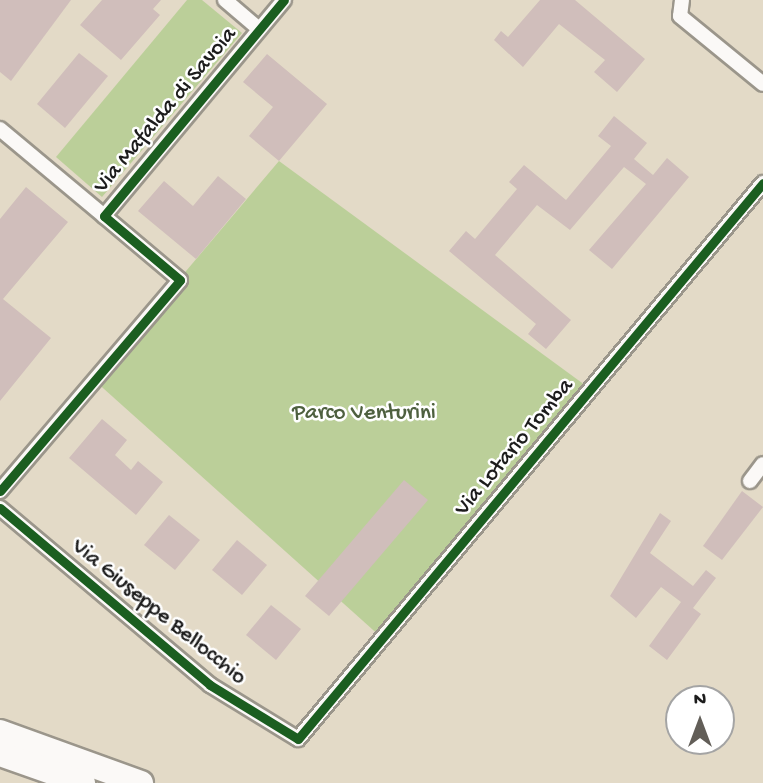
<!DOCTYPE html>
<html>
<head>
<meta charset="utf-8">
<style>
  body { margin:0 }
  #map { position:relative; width:763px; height:783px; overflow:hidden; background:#e3dac7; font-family:"Gochi Hand",sans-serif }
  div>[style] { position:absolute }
  .green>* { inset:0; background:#bbcf99 }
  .building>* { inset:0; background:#d0bebb }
  .roads { filter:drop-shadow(2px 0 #9b968b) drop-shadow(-2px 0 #9b968b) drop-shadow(0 2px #9b968b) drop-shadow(0 -2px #9b968b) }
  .minor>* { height:14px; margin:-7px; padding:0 7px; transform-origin:7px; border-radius:7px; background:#fbf9f7 }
  .trunk>* { height:24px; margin:-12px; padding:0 12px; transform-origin:12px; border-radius:12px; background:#fbf9f7 }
  .cycleway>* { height:9px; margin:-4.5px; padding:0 4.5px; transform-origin:4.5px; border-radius:4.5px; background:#1b5e20 }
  span { translate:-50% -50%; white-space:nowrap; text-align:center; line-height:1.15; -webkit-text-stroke:5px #fff; paint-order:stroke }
  .street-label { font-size:23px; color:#1c1c1c }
  .park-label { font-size:23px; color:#4e603f }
  .north { position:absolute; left:665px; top:685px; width:70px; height:70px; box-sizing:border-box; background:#fff; border:2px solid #a4a4a4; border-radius:50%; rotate:0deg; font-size:19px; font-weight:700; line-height:28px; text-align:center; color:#1c1c1c }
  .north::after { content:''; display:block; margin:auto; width:24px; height:32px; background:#625e58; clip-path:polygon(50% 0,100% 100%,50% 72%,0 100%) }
</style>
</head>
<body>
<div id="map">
  <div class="green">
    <div style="clip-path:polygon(187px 0,202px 0,242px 33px,102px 197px,56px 157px)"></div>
    <div style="clip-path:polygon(279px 161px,589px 388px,382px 638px,94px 380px)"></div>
  </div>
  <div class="building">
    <div style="clip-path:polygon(0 0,71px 0,11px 81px,0 72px)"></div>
    <div style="clip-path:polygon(102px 0,161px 0,153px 9px,160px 15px,121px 60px,80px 25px)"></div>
    <div style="clip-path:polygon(540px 0,575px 0,645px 59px,617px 92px,594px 72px,605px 60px,559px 24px,523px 67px,494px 40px,501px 31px,508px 37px)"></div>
    <div style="clip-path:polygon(79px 53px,108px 76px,65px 128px,37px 104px)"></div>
    <div style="clip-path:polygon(267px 54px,327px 104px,279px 161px,249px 136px,273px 107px,243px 82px)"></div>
    <div style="clip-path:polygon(614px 116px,647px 143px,634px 159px,653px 175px,667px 158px,689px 177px,612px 269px,589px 250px,646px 184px,624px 167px,570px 230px,537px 205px,495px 255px,571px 320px,546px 349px,528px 334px,536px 324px,449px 251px,466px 231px,475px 239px,517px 189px,509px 182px,524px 165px,566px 200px,611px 146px,598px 136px)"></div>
    <div style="clip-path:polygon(218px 176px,246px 199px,196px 259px,138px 211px,164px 181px,193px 206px)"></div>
    <div style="clip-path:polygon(26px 187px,68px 222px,3px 299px,51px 338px,0 401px,0 219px)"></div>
    <div style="clip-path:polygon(102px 419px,127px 440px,115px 455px,131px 470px,138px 461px,163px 482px,136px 515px,69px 458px)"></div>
    <div style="clip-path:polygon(404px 480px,428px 500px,329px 616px,305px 596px)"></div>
    <div style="clip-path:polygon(742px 491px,763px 507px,722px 560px,703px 546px)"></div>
    <div style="clip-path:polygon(660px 513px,671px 521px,650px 553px,693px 586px,706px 570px,716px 578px,693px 608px,701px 614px,667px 660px,649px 646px,681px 602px,661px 587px,636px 618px,610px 596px)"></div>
    <div style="clip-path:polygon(169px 515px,200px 540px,175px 570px,144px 545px)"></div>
    <div style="clip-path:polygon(237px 540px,267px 565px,242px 595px,212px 570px)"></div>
    <div style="clip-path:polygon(271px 605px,301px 629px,276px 660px,246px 635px)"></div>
  </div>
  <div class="roads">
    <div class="minor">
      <div style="left:225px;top:0;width:45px;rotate:40.5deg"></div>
      <div style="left:682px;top:0;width:16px;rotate:97deg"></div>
      <div style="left:680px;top:16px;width:107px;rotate:39.3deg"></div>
      <div style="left:0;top:129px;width:136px;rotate:39.9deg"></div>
      <div style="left:750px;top:481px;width:21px;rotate:-53deg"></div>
      <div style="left:0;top:491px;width:277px;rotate:-49.5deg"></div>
      <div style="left:180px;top:280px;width:99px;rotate:-139.9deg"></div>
      <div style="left:104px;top:216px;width:281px;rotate:-50.2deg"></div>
      <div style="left:0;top:508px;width:275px;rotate:40.1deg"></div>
      <div style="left:210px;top:685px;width:103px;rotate:31.5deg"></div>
      <div style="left:298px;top:739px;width:725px;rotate:-50.09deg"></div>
    </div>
    <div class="trunk">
      <div style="left:0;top:732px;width:150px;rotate:19.9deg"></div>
      <div style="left:0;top:754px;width:88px;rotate:19.3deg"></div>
    </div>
  </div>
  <div class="cycleway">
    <div style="left:0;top:491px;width:277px;rotate:-49.5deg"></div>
    <div style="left:180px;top:280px;width:99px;rotate:-139.9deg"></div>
    <div style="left:104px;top:216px;width:281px;rotate:-50.2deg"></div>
    <div style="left:0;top:508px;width:275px;rotate:40.1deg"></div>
    <div style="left:210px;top:685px;width:103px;rotate:31.5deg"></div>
    <div style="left:298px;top:739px;width:725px;rotate:-50.09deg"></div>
  </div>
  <div class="street-label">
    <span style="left:166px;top:111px;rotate:-50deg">Via Mafalda di Savoia</span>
    <span style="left:515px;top:448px;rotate:-50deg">Via Lotario Tomba</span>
    <span style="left:158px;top:613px;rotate:39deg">Via Giuseppe Bellocchio</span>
  </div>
  <div class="park-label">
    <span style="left:364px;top:414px">Parco Venturini</span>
  </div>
  <div class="north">N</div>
</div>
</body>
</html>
